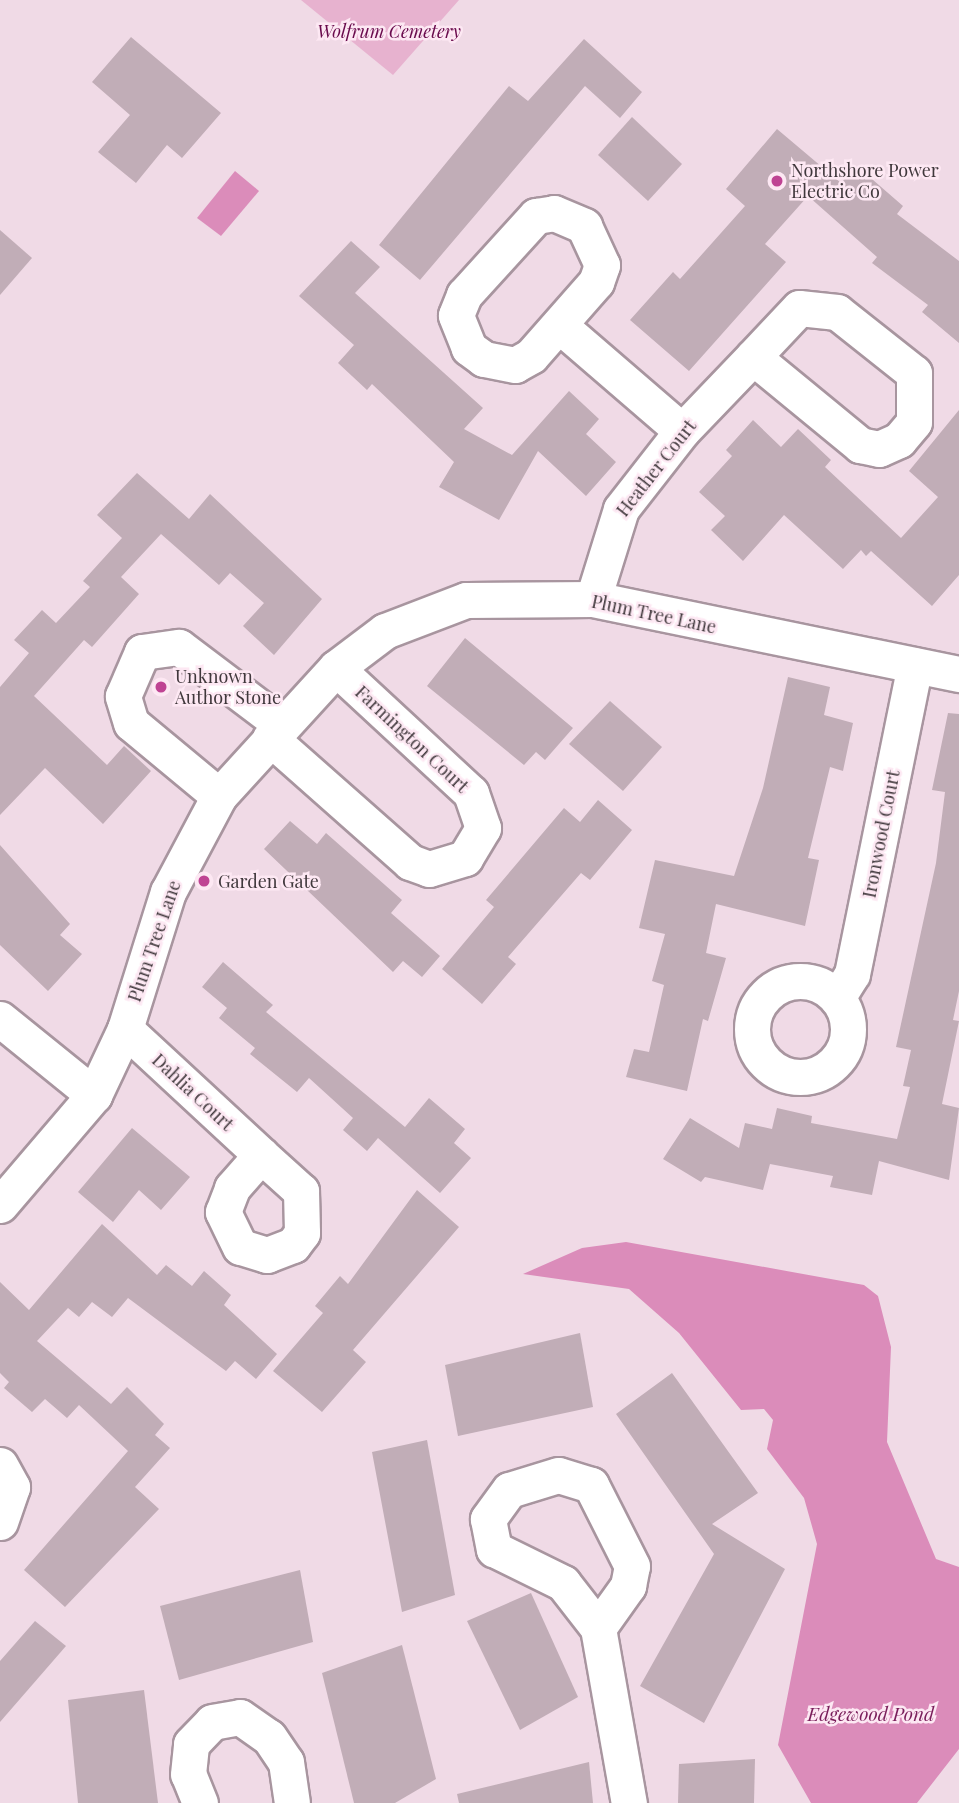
<!DOCTYPE html>
<html>
<head>
<meta charset="utf-8">
<style>
  body { margin:0 }
  #map { position:relative; width:959px; height:1803px; overflow:hidden; background:#f0dae6; font-family:"Playfair Display",serif }
  div>[style] { position:absolute }
  .green>* { inset:0; background:#e7b2cf }
  .water>* { inset:0; background:#db8cba }
  .building>* { inset:0; background:#c1adb7 }
  .roads { filter:drop-shadow(2px 0 #a8959f) drop-shadow(-2px 0 #a8959f) drop-shadow(0 2px #a8959f) drop-shadow(0 -2px #a8959f) }
  .street>* { height:35px; margin:-17.5px; padding:0 17.5px; transform-origin:17.5px; border-radius:17.5px; background:#fff }
  .street>.ring { margin:-17.5px; padding:0; box-sizing:content-box; background:none; border:35px solid #fff; border-radius:50% }
  .dots>* { width:19px; height:19px; translate:-50% -50%; box-sizing:border-box; border:4px solid #fde8f3; border-radius:50% }
  span { translate:-50% -50%; white-space:nowrap; text-align:center; line-height:1.15; -webkit-text-stroke:5px #fde8f3; paint-order:stroke }
  .park-label { font-size:18px; color:#690a4c; font-style:italic }
  .poi-label { font-size:18px; color:#40383c }
  .left { translate:0 -50%; text-align:left }
  .street-label { font-size:18px; color:#40383c }
  .water-label { font-size:19px; color:#791d5a; font-style:italic }
</style>
</head>
<body>
<div id="map">
  <div class="green">
    <div style="clip-path:polygon(301px 0,459px 0,393px 75px)"></div>
  </div>
  <div class="water">
    <div style="clip-path:polygon(235px 171px,259px 191px,221px 236px,197px 218px)"></div>
    <div style="clip-path:polygon(626px 1242px,864px 1285px,878px 1296px,891px 1347px,887px 1442px,936px 1559px,959px 1567px,959px 1749px,917px 1803px,811px 1803px,778px 1745px,817px 1544px,804px 1498px,767px 1449px,773px 1420px,764px 1409px,741px 1410px,679px 1333px,629px 1289px,523px 1274px,582px 1248px)"></div>
  </div>
  <div class="building">
    <div style="clip-path:polygon(131px 37px,221px 113px,182px 158px,167px 145px,136px 183px,98px 152px,130px 115px,92px 82px)"></div>
    <div style="clip-path:polygon(584px 39px,642px 92px,620px 118px,585px 86px,420px 280px,379px 245px,509px 86px,528px 101px)"></div>
    <div style="clip-path:polygon(632px 117px,682px 164px,648px 201px,598px 155px)"></div>
    <div style="clip-path:polygon(777px 129px,841px 183px,857px 166px,903px 206px,897px 214px,959px 261px,959px 343px,922px 312px,928px 305px,872px 263px,877px 257px,808px 196px,765px 244px,786px 262px,689px 371px,630px 320px,673px 272px,680px 279px,745px 206px,726px 189px)"></div>
    <div style="clip-path:polygon(0 230px,32px 258px,0 295px)"></div>
    <div style="clip-path:polygon(351px 241px,380px 267px,355px 293px,483px 408px,464px 429px,512px 455px,569px 391px,599px 419px,586px 434px,616px 462px,586px 496px,538px 451px,499px 520px,439px 487px,454px 462px,372px 384px,367px 390px,338px 363px,354px 345px,299px 296px)"></div>
    <div style="clip-path:polygon(959px 410px,959px 575px,932px 606px,871px 551px,866px 556px,861px 550px,843px 569px,784px 515px,743px 561px,711px 530px,725px 516px,699px 492px,732px 456px,726px 450px,753px 420px,781px 447px,798px 429px,831px 460px,825px 467px,901px 538px,938px 497px,909px 471px)"></div>
    <div style="clip-path:polygon(137px 473px,189px 519px,210px 494px,322px 599px,274px 655px,243px 626px,264px 603px,230px 573px,219px 585px,161px 534px,121px 577px,139px 594px,92px 647px,84px 640px,34px 696px,107px 765px,124px 746px,151px 771px,103px 824px,45px 768px,0 815px,0 687px,29px 653px,14px 640px,42px 610px,56px 623px,90px 587px,83px 581px,122px 538px,97px 515px)"></div>
    <div style="clip-path:polygon(465px 638px,573px 728px,545px 760px,536px 752px,524px 765px,427px 686px)"></div>
    <div style="clip-path:polygon(788px 677px,830px 687px,824px 715px,853px 723px,843px 771px,830px 767px,808px 858px,819px 860px,805px 926px,716px 904px,706px 953px,726px 958px,708px 1021px,703px 1019px,687px 1091px,626px 1077px,634px 1049px,649px 1052px,664px 985px,652px 981px,665px 934px,639px 928px,655px 860px,734px 876px,763px 788px)"></div>
    <div style="clip-path:polygon(610px 701px,662px 747px,623px 791px,569px 744px)"></div>
    <div style="clip-path:polygon(948px 713px,959px 714px,959px 991px,953px 1020px,959px 1021px,942px 1104px,959px 1108px,949px 1180px,879px 1161px,872px 1195px,830px 1187px,833px 1176px,770px 1164px,763px 1190px,705px 1177px,701px 1182px,663px 1159px,690px 1118px,739px 1148px,745px 1123px,772px 1129px,777px 1108px,812px 1116px,811px 1123px,897px 1139px,910px 1087px,903px 1086px,911px 1050px,896px 1047px,936px 863px,945px 792px,932px 790px)"></div>
    <div style="clip-path:polygon(598px 800px,632px 830px,590px 880px,581px 873px,508px 957px,516px 964px,482px 1004px,442px 969px,494px 907px,486px 900px,564px 808px,580px 822px)"></div>
    <div style="clip-path:polygon(290px 821px,317px 844px,326px 833px,402px 900px,391px 913px,440px 956px,422px 977px,403px 961px,393px 972px,264px 849px)"></div>
    <div style="clip-path:polygon(0 845px,70px 924px,60px 935px,82px 954px,48px 991px,0 945px)"></div>
    <div style="clip-path:polygon(223px 962px,273px 1005px,266px 1012px,405px 1127px,429px 1098px,465px 1129px,454px 1143px,471px 1158px,440px 1193px,378px 1138px,367px 1151px,343px 1130px,353px 1118px,309px 1078px,297px 1092px,250px 1054px,255px 1048px,219px 1018px,227px 1008px,202px 987px)"></div>
    <div style="clip-path:polygon(132px 1128px,190px 1177px,161px 1210px,139px 1190px,113px 1222px,78px 1192px)"></div>
    <div style="clip-path:polygon(417px 1190px,459px 1227px,353px 1350px,366px 1362px,322px 1412px,273px 1371px,323px 1313px,315px 1306px,340px 1276px,348px 1284px)"></div>
    <div style="clip-path:polygon(102px 1224px,157px 1275px,166px 1265px,192px 1286px,204px 1271px,231px 1295px,224px 1305px,277px 1354px,256px 1379px,235px 1361px,226px 1371px,128px 1298px,112px 1317px,92px 1302px,79px 1317px,68px 1308px,37px 1341px,111px 1404px,127px 1387px,164px 1424px,155px 1435px,170px 1448px,135px 1487px,159px 1509px,65px 1607px,24px 1570px,128px 1451px,79px 1405px,67px 1418px,45px 1399px,32px 1412px,4px 1388px,9px 1382px,0 1373px,0 1282px,29px 1310px)"></div>
    <div style="clip-path:polygon(580px 1333px,593px 1407px,458px 1436px,445px 1365px)"></div>
    <div style="clip-path:polygon(672px 1373px,758px 1493px,712px 1524px,785px 1569px,704px 1723px,640px 1686px,714px 1554px,616px 1414px)"></div>
    <div style="clip-path:polygon(427px 1440px,455px 1595px,402px 1612px,372px 1452px)"></div>
    <div style="clip-path:polygon(300px 1570px,313px 1642px,179px 1680px,160px 1606px)"></div>
    <div style="clip-path:polygon(531px 1593px,578px 1697px,520px 1730px,467px 1621px)"></div>
    <div style="clip-path:polygon(35px 1621px,66px 1646px,0 1722px,0 1661px)"></div>
    <div style="clip-path:polygon(402px 1645px,436px 1779px,395px 1803px,354px 1803px,322px 1673px)"></div>
    <div style="clip-path:polygon(144px 1690px,158px 1803px,78px 1803px,68px 1700px)"></div>
    <div style="clip-path:polygon(755px 1759px,754px 1803px,678px 1803px,679px 1764px)"></div>
    <div style="clip-path:polygon(589px 1762px,593px 1803px,459px 1803px,457px 1794px)"></div>
  </div>
  <div class="roads">
    <div class="street">
      <div style="left:554px;top:213px;width:33px;rotate:23deg"></div>
      <div style="left:584px;top:226px;width:43px;rotate:65.2deg"></div>
      <div style="left:602px;top:265px;width:18px;rotate:109deg"></div>
      <div style="left:596px;top:282px;width:98px;rotate:131.3deg"></div>
      <div style="left:531px;top:356px;width:18px;rotate:151deg"></div>
      <div style="left:515px;top:365px;width:32px;rotate:-169deg"></div>
      <div style="left:484px;top:359px;width:19px;rotate:-144deg"></div>
      <div style="left:469px;top:348px;width:35px;rotate:-112deg"></div>
      <div style="left:456px;top:315px;width:22px;rotate:-68deg"></div>
      <div style="left:464px;top:295px;width:107px;rotate:-47.7deg"></div>
      <div style="left:536px;top:216px;width:18px;rotate:-9deg"></div>
      <div style="left:559px;top:325px;width:162px;rotate:40.8deg"></div>
      <div style="left:593px;top:599px;width:94px;rotate:-72.7deg"></div>
      <div style="left:621px;top:509px;width:99px;rotate:-52deg"></div>
      <div style="left:682px;top:431px;width:103px;rotate:-46.2deg"></div>
      <div style="left:753px;top:357px;width:139px;rotate:39.4deg"></div>
      <div style="left:860px;top:445px;width:19px;rotate:12deg"></div>
      <div style="left:879px;top:449px;width:22px;rotate:-24deg"></div>
      <div style="left:899px;top:440px;width:23px;rotate:-50deg"></div>
      <div style="left:914px;top:422px;width:49px;rotate:-90deg"></div>
      <div style="left:914px;top:373px;width:98px;rotate:-141.6deg"></div>
      <div style="left:837px;top:312px;width:38px;rotate:-174deg"></div>
      <div style="left:799px;top:308px;width:67px;rotate:133.2deg"></div>
      <div style="left:270px;top:738px;width:187px;rotate:41.5deg"></div>
      <div style="left:410px;top:862px;width:20px;rotate:20deg"></div>
      <div style="left:429px;top:869px;width:38px;rotate:-17deg"></div>
      <div style="left:465px;top:858px;width:35px;rotate:-59deg"></div>
      <div style="left:483px;top:828px;width:37px;rotate:-109deg"></div>
      <div style="left:471px;top:793px;width:184px;rotate:-137.2deg"></div>
      <div style="left:219px;top:796px;width:114px;rotate:-140.3deg"></div>
      <div style="left:131px;top:723px;width:28px;rotate:-107deg"></div>
      <div style="left:123px;top:696px;width:48px;rotate:-66.6deg"></div>
      <div style="left:142px;top:652px;width:37px;rotate:-8deg"></div>
      <div style="left:179px;top:647px;width:129px;rotate:37.1deg"></div>
      <div class="ring" style="left:752px;top:981px;width:61px;height:61px"></div>
      <div style="left:837px;top:998px;width:28px;rotate:-58deg"></div>
      <div style="left:852px;top:974px;width:315px;rotate:-78.5deg"></div>
      <div style="left:0;top:1019px;width:121px;rotate:39deg"></div>
      <div style="left:125px;top:1029px;width:185px;rotate:42.8deg"></div>
      <div style="left:261px;top:1155px;width:54px;rotate:42deg"></div>
      <div style="left:301px;top:1191px;width:42px;rotate:88.6deg"></div>
      <div style="left:302px;top:1233px;width:15px;rotate:127deg"></div>
      <div style="left:293px;top:1245px;width:28px;rotate:159deg"></div>
      <div style="left:267px;top:1255px;width:28px;rotate:-163deg"></div>
      <div style="left:240px;top:1247px;width:39px;rotate:-116deg"></div>
      <div style="left:223px;top:1212px;width:26px;rotate:-69deg"></div>
      <div style="left:232px;top:1188px;width:44px;rotate:-48.7deg"></div>
      <div style="left:0;top:1205px;width:145px;rotate:-49.5deg"></div>
      <div style="left:94px;top:1095px;width:73px;rotate:-64.8deg"></div>
      <div style="left:125px;top:1029px;width:144px;rotate:-72.6deg"></div>
      <div style="left:168px;top:892px;width:109px;rotate:-62deg"></div>
      <div style="left:219px;top:796px;width:173px;rotate:-47.6deg"></div>
      <div style="left:336px;top:668px;width:61px;rotate:-37.1deg"></div>
      <div style="left:385px;top:631px;width:87px;rotate:-20.9deg"></div>
      <div style="left:466px;top:600px;width:127px;rotate:-0.5deg"></div>
      <div style="left:593px;top:599px;width:374px;rotate:11.6deg"></div>
      <div style="left:0;top:1465px;width:25px;rotate:61deg"></div>
      <div style="left:12px;top:1487px;width:37px;rotate:109deg"></div>
      <div style="left:598px;top:1628px;width:52px;rotate:-54.5deg"></div>
      <div style="left:628px;top:1586px;width:20px;rotate:-79deg"></div>
      <div style="left:632px;top:1566px;width:91px;rotate:-116.8deg"></div>
      <div style="left:591px;top:1485px;width:34px;rotate:-163deg"></div>
      <div style="left:558px;top:1475px;width:51px;rotate:163deg"></div>
      <div style="left:509px;top:1490px;width:36px;rotate:126deg"></div>
      <div style="left:488px;top:1519px;width:31px;rotate:79deg"></div>
      <div style="left:494px;top:1549px;width:77px;rotate:26.2deg"></div>
      <div style="left:563px;top:1583px;width:57px;rotate:52.1deg"></div>
      <div style="left:598px;top:1628px;width:178px;rotate:80deg"></div>
      <div style="left:200px;top:1803px;width:31px;rotate:-112deg"></div>
      <div style="left:188px;top:1774px;width:30px;rotate:-84deg"></div>
      <div style="left:191px;top:1744px;width:30px;rotate:-46deg"></div>
      <div style="left:212px;top:1722px;width:28px;rotate:-10deg"></div>
      <div style="left:240px;top:1717px;width:35px;rotate:35deg"></div>
      <div style="left:269px;top:1737px;width:30px;rotate:56deg"></div>
      <div style="left:286px;top:1762px;width:41px;rotate:81.7deg"></div>
    </div>
  </div>
  <div class="dots">
    <div style="left:777px;top:181px;background:#bf4393"></div>
    <div style="left:161px;top:687px;background:#bf4393"></div>
    <div style="left:204px;top:881px;background:#bf4393"></div>
  </div>
  <div class="park-label">
    <span style="left:389px;top:31px">Wolfrum Cemetery</span>
  </div>
  <div class="poi-label">
    <span class="left" style="left:791px;top:181px">Northshore Power<br>Electric Co</span>
    <span class="left" style="left:175px;top:687px">Unknown<br>Author Stone</span>
    <span class="left" style="left:218px;top:881px">Garden Gate</span>
  </div>
  <div class="street-label">
    <span style="left:656px;top:468px;rotate:-52deg">Heather Court</span>
    <span style="left:654px;top:614px;rotate:12deg">Plum Tree Lane</span>
    <span style="left:412px;top:739px;rotate:43deg">Farmington Court</span>
    <span style="left:881px;top:834px;rotate:-79deg">Ironwood Court</span>
    <span style="left:154px;top:941px;rotate:-71deg">Plum Tree Lane</span>
    <span style="left:193px;top:1092px;rotate:43deg">Dahlia Court</span>
  </div>
  <div class="water-label">
    <span style="left:871px;top:1714px">Edgewood Pond</span>
  </div>
</div>
</body>
</html>
